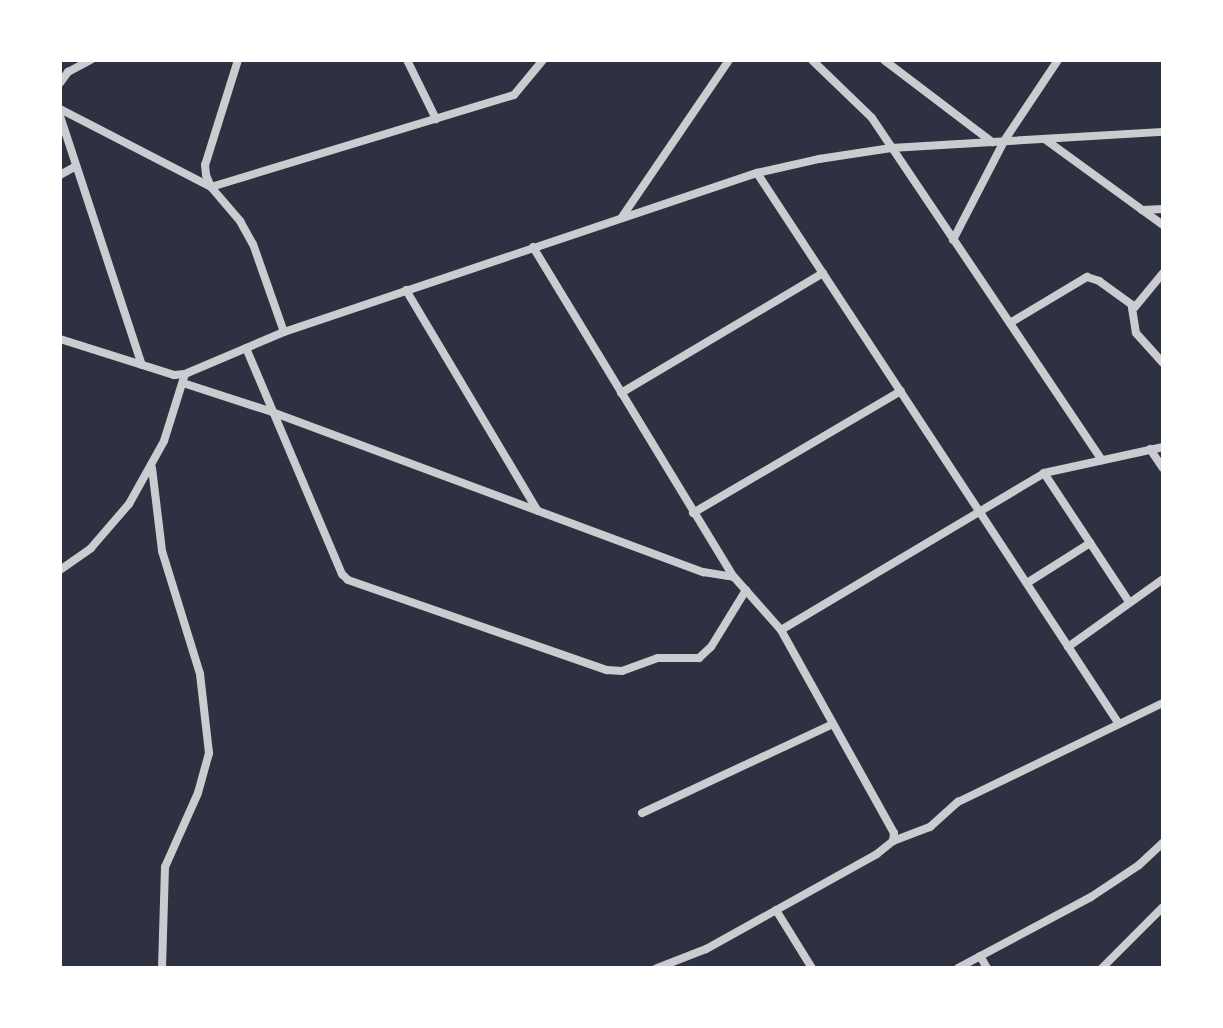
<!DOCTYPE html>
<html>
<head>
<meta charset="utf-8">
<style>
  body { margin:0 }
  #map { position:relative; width:1223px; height:1028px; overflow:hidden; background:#2d3142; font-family:"Golos Text",sans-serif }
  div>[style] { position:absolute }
  .minor>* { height:8px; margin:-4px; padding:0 4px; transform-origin:4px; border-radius:4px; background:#caccd0 }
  span { translate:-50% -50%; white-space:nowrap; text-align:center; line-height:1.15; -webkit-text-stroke:6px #fff; paint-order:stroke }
  .frame { position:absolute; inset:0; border:62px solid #fff; pointer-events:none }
</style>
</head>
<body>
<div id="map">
  <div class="minor">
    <div style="left:238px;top:60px;width:110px;rotate:107.4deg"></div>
    <div style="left:205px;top:165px;width:10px;rotate:84deg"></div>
    <div style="left:206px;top:175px;width:13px;rotate:67deg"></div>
    <div style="left:211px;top:187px;width:45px;rotate:49.5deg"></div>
    <div style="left:240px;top:221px;width:26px;rotate:61deg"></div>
    <div style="left:253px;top:244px;width:93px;rotate:70.6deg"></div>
    <div style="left:407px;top:60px;width:66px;rotate:63.8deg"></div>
    <div style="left:812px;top:60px;width:83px;rotate:44deg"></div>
    <div style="left:872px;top:118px;width:412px;rotate:56.1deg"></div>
    <div style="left:884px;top:60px;width:136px;rotate:37.2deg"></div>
    <div style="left:60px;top:83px;width:14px;rotate:-54deg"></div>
    <div style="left:68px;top:72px;width:26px;rotate:-28deg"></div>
    <div style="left:60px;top:109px;width:170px;rotate:27.3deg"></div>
    <div style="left:211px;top:187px;width:317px;rotate:-16.9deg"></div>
    <div style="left:514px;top:95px;width:45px;rotate:-50.4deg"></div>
    <div style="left:60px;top:116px;width:262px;rotate:71.8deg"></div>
    <div style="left:1046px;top:140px;width:145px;rotate:36deg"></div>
    <div style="left:757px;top:173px;width:659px;rotate:56.7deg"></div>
    <div style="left:60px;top:175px;width:18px;rotate:-29deg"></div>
    <div style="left:1142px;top:210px;width:21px;rotate:-3deg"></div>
    <div style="left:622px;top:217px;width:190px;rotate:-55.7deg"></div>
    <div style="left:953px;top:240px;width:111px;rotate:-62.7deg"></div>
    <div style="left:1004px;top:141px;width:97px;rotate:-56.3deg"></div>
    <div style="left:533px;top:247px;width:386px;rotate:58.7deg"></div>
    <div style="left:734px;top:577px;width:71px;rotate:48.4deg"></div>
    <div style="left:781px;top:630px;width:232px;rotate:60.9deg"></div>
    <div style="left:894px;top:833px;width:8px;rotate:97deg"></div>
    <div style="left:893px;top:841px;width:21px;rotate:141deg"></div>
    <div style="left:877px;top:854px;width:196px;rotate:150.9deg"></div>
    <div style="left:706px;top:949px;width:53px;rotate:158.8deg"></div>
    <div style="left:406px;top:290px;width:257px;rotate:59.2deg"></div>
    <div style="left:1132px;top:308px;width:25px;rotate:81deg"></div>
    <div style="left:1136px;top:333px;width:40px;rotate:48deg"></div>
    <div style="left:1010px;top:323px;width:90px;rotate:-30.9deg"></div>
    <div style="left:1087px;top:277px;width:13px;rotate:18deg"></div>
    <div style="left:1099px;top:281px;width:44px;rotate:35.8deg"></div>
    <div style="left:1135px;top:307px;width:44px;rotate:-50.5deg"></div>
    <div style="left:60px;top:339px;width:120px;rotate:17.5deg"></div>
    <div style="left:174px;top:375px;width:11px;rotate:-5deg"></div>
    <div style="left:185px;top:374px;width:108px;rotate:-23deg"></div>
    <div style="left:284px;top:332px;width:499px;rotate:-18.6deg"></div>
    <div style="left:757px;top:173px;width:64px;rotate:-12.7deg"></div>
    <div style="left:819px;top:159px;width:73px;rotate:-8.7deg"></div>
    <div style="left:891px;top:148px;width:272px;rotate:-3.4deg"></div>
    <div style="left:246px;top:348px;width:246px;rotate:67deg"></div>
    <div style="left:342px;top:574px;width:8px;rotate:45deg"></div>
    <div style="left:348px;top:580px;width:274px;rotate:19.2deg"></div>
    <div style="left:607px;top:670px;width:15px;rotate:4deg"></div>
    <div style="left:622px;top:671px;width:38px;rotate:-20deg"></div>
    <div style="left:658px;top:658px;width:41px"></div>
    <div style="left:699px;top:658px;width:16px;rotate:-43deg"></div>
    <div style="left:711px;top:647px;width:67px;rotate:-58.4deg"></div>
    <div style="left:183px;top:383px;width:94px;rotate:18deg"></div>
    <div style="left:272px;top:412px;width:460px;rotate:20.4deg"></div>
    <div style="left:703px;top:572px;width:31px;rotate:9deg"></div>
    <div style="left:621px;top:393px;width:235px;rotate:-30.7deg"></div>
    <div style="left:1150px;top:449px;width:23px;rotate:56deg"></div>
    <div style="left:152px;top:468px;width:84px;rotate:83.1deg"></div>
    <div style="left:162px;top:551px;width:129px;rotate:72.8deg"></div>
    <div style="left:200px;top:674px;width:80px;rotate:83.5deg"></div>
    <div style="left:209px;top:753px;width:41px;rotate:105.4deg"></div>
    <div style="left:198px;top:793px;width:81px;rotate:114deg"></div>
    <div style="left:165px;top:867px;width:101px;rotate:91.7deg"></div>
    <div style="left:1044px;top:473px;width:154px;rotate:56.6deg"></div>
    <div style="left:693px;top:513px;width:241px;rotate:-30.4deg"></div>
    <div style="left:60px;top:570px;width:38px;rotate:-35deg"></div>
    <div style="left:91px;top:548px;width:58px;rotate:-49.2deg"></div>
    <div style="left:129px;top:504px;width:72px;rotate:-60.9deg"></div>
    <div style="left:164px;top:441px;width:67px;rotate:-72.6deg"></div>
    <div style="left:1027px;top:583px;width:75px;rotate:-32.4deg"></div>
    <div style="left:781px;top:630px;width:306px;rotate:-30.8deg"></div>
    <div style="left:1044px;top:473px;width:122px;rotate:-12.3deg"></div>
    <div style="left:1068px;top:647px;width:117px;rotate:-35.6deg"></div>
    <div style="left:642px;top:813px;width:211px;rotate:-25deg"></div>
    <div style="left:893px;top:841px;width:40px;rotate:-21deg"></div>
    <div style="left:930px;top:827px;width:38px;rotate:-42deg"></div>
    <div style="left:958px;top:802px;width:228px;rotate:-25.8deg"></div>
    <div style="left:776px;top:910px;width:68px;rotate:58.2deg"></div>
    <div style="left:980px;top:956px;width:14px;rotate:60deg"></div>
    <div style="left:958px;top:968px;width:151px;rotate:-28.1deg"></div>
    <div style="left:1091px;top:897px;width:58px;rotate:-33.7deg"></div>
    <div style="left:1139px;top:865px;width:33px;rotate:-43deg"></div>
    <div style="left:1102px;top:968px;width:86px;rotate:-45deg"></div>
  </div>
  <div class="frame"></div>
</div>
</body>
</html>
